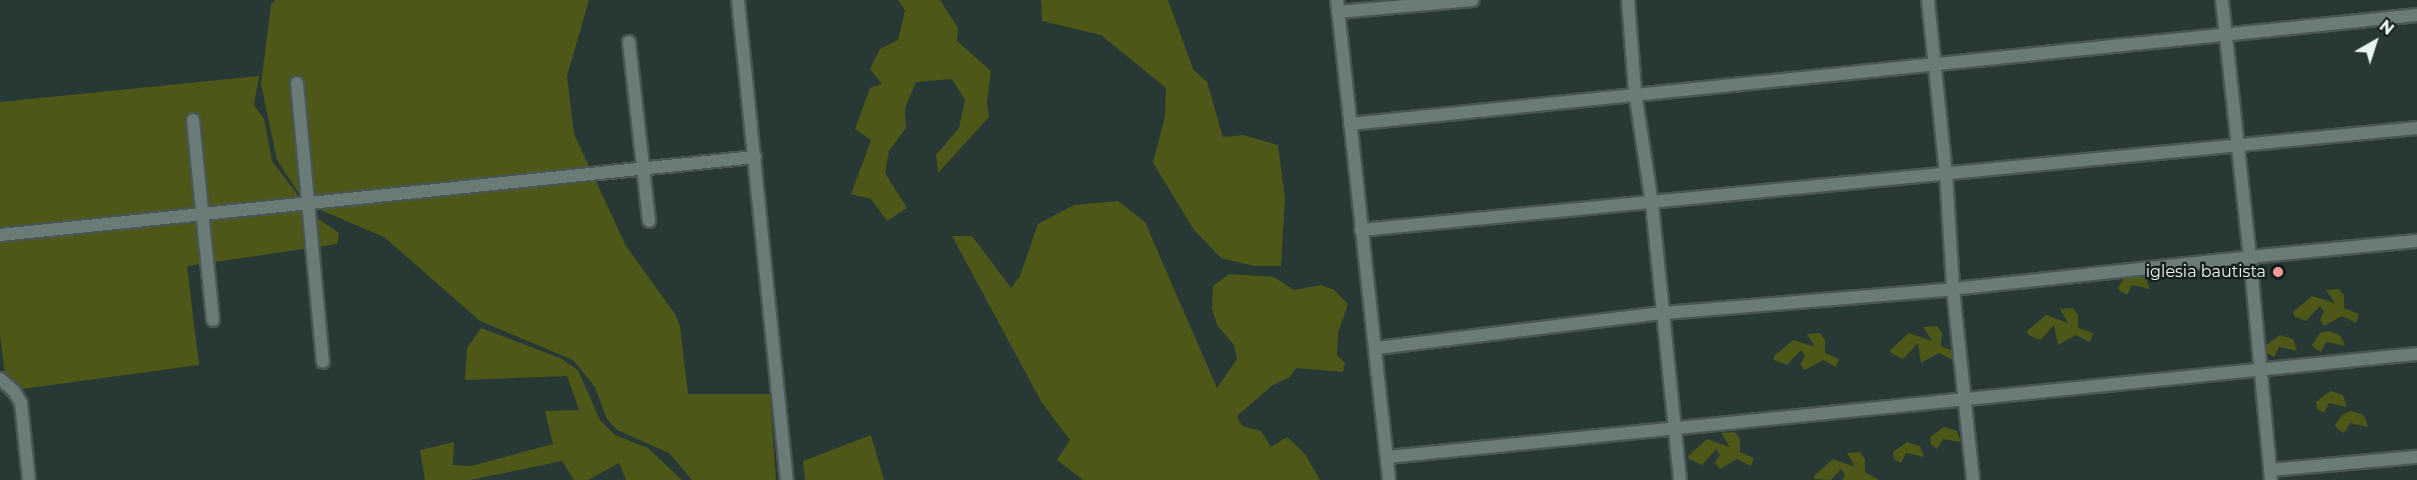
<!DOCTYPE html>
<html>
<head>
<meta charset="utf-8">
<style>
  body { margin:0 }
  #map { position:relative; width:2417px; height:480px; overflow:hidden; background:#283835; font-family:Montserrat,sans-serif }
  div>[style] { position:absolute }
  .green>* { inset:0; background:#4d5717 }
  .roads { filter:drop-shadow(2px 0 #495654) drop-shadow(-2px 0 #495654) drop-shadow(0 2px #495654) drop-shadow(0 -2px #495654) }
  .minor>* { height:12px; margin:-6px; padding:0 6px; transform-origin:6px; border-radius:6px; background:#6a7b78 }
  .dots>* { width:16px; height:16px; translate:-50% -50%; box-sizing:border-box; border:3px solid #161e1c; border-radius:50% }
  span { translate:-50% -50%; white-space:nowrap; text-align:center; line-height:1.15; -webkit-text-stroke:4.5px #161e1c; paint-order:stroke }
  .poi-label { font-size:16px; color:#eaf4f2 }
  .right { translate:-100% -50%; text-align:right }
  .north { position:absolute; left:2345px; top:12px; width:60px; height:60px; -webkit-text-stroke:4px #161e1c; paint-order:stroke; rotate:39deg; font-size:16px; font-weight:700; line-height:24px; text-align:center; color:#eaf4f2 }
  .north::after { content:''; display:block; margin:auto; width:21px; height:27px; background:#eaf4f2; clip-path:polygon(50% 0,100% 100%,50% 72%,0 100%) }
</style>
</head>
<body>
<div id="map">
  <div class="green">
    <div style="clip-path:polygon(275px 0,589px 0,567px 76px,574px 134px,626px 246px,675px 314px,680px 326px,688px 394px,770px 394px,776px 480px,692px 480px,669px 453px,617px 430px,607px 419px,595px 387px,573px 360px,480px 321px,384px 237px,318px 209px,298px 192px,277px 160px,261px 84px,271px 5px)"></div>
    <div style="clip-path:polygon(898px 0,940px 0,958px 28px,957px 41px,991px 71px,987px 101px,989px 117px,938px 173px,936px 155px,959px 128px,965px 100px,952px 79px,916px 82px,905px 108px,906px 128px,889px 151px,885px 173px,907px 208px,887px 221px,871px 199px,851px 194px,871px 140px,855px 129px,870px 88px,882px 84px,870px 69px,880px 49px,898px 40px,905px 10px)"></div>
    <div style="clip-path:polygon(1041px 0,1168px 0,1193px 69px,1207px 82px,1223px 137px,1243px 135px,1278px 145px,1285px 199px,1281px 266px,1254px 266px,1221px 258px,1194px 230px,1153px 163px,1165px 116px,1166px 88px,1101px 35px,1042px 21px)"></div>
    <div style="clip-path:polygon(259px 76px,254px 105px,264px 119px,272px 161px,313px 215px,339px 233px,337px 244px,187px 266px,199px 365px,7px 391px,0 335px,0 102px)"></div>
    <div style="clip-path:polygon(1118px 201px,1145px 222px,1217px 388px,1237px 359px,1234px 345px,1217px 325px,1212px 309px,1213px 286px,1229px 274px,1274px 277px,1294px 290px,1321px 285px,1334px 290px,1348px 304px,1338px 333px,1337px 355px,1345px 363px,1343px 372px,1296px 368px,1290px 377px,1273px 385px,1237px 416px,1242px 426px,1261px 431px,1271px 447px,1287px 437px,1305px 454px,1320px 480px,1083px 480px,1057px 460px,1070px 440px,1042px 403px,952px 236px,972px 236px,1011px 288px,1020px 276px,1038px 224px,1074px 205px)"></div>
    <div style="clip-path:polygon(2133px 274px,2146px 278px,2150px 289px,2132px 285px,2127px 295px,2120px 291px,2118px 288px,2125px 276px)"></div>
    <div style="clip-path:polygon(2339px 289px,2344px 295px,2344px 308px,2359px 314px,2356px 323px,2342px 316px,2324px 326px,2320px 320px,2324px 312px,2320px 306px,2306px 321px,2294px 316px,2293px 312px,2312px 296px,2335px 303px,2326px 290px)"></div>
    <div style="clip-path:polygon(2073px 308px,2078px 315px,2078px 328px,2093px 333px,2090px 342px,2076px 335px,2058px 345px,2054px 325px,2040px 340px,2028px 335px,2027px 331px,2046px 315px,2068px 323px,2060px 309px)"></div>
    <div style="clip-path:polygon(1937px 326px,1942px 333px,1941px 346px,1956px 352px,1953px 360px,1939px 353px,1921px 363px,1918px 343px,1903px 359px,1891px 353px,1890px 350px,1909px 333px,1932px 341px,1923px 327px)"></div>
    <div style="clip-path:polygon(481px 328px,560px 358px,578px 370px,600px 420px,615px 435px,648px 448px,682px 480px,626px 480px,619px 463px,588px 480px,574px 480px,562px 461px,470px 480px,425px 480px,420px 450px,454px 442px,453px 465px,471px 466px,553px 444px,545px 411px,579px 410px,567px 376px,465px 380px,467px 348px)"></div>
    <div style="clip-path:polygon(2328px 331px,2340px 335px,2345px 346px,2326px 342px,2321px 352px,2314px 348px,2312px 345px,2320px 333px)"></div>
    <div style="clip-path:polygon(1820px 333px,1825px 340px,1825px 353px,1839px 359px,1836px 367px,1823px 360px,1805px 370px,1800px 364px,1805px 356px,1801px 350px,1787px 365px,1774px 360px,1774px 356px,1793px 340px,1815px 347px,1807px 334px)"></div>
    <div style="clip-path:polygon(2280px 335px,2293px 339px,2297px 351px,2279px 347px,2274px 357px,2267px 353px,2266px 345px)"></div>
    <div style="clip-path:polygon(2330px 391px,2343px 395px,2347px 407px,2329px 403px,2324px 413px,2317px 409px,2316px 402px)"></div>
    <div style="clip-path:polygon(2351px 411px,2364px 415px,2368px 427px,2350px 423px,2344px 433px,2337px 429px,2335px 425px,2343px 414px)"></div>
    <div style="clip-path:polygon(1944px 427px,1957px 431px,1961px 442px,1943px 439px,1937px 449px,1931px 444px,1930px 437px)"></div>
    <div style="clip-path:polygon(1735px 432px,1740px 439px,1740px 452px,1754px 458px,1751px 466px,1737px 459px,1720px 469px,1715px 463px,1720px 455px,1716px 449px,1702px 465px,1689px 459px,1688px 456px,1707px 439px,1730px 447px,1721px 433px)"></div>
    <div style="clip-path:polygon(871px 435px,884px 480px,805px 480px,803px 461px)"></div>
    <div style="clip-path:polygon(1907px 442px,1920px 446px,1924px 457px,1906px 453px,1901px 463px,1894px 459px,1893px 452px)"></div>
    <div style="clip-path:polygon(1860px 452px,1865px 459px,1865px 472px,1879px 480px,1842px 480px,1845px 475px,1841px 469px,1831px 480px,1814px 479px,1814px 476px,1833px 459px,1855px 467px,1847px 453px)"></div>
  </div>
  <div class="roads">
    <div class="minor">
      <div style="left:738px;top:0;width:482px;rotate:84.2deg"></div>
      <div style="left:1337px;top:0;width:483px;rotate:83.8deg"></div>
      <div style="left:1628px;top:0;width:92px;rotate:85.6deg"></div>
      <div style="left:1635px;top:92px;width:113px;rotate:81.4deg"></div>
      <div style="left:1652px;top:204px;width:277px;rotate:84.2deg"></div>
      <div style="left:1928px;top:0;width:174px;rotate:84.1deg"></div>
      <div style="left:1946px;top:173px;width:116px;rotate:86.5deg"></div>
      <div style="left:1953px;top:289px;width:299px;rotate:-6.1deg"></div>
      <div style="left:2250px;top:257px;width:224px;rotate:84.6deg"></div>
      <div style="left:2222px;top:0;width:259px;rotate:83.8deg"></div>
      <div style="left:2250px;top:257px;width:168px;rotate:-5.5deg"></div>
      <div style="left:1338px;top:12px;width:135px;rotate:-5.1deg"></div>
      <div style="left:629px;top:42px;width:180px;rotate:83.6deg"></div>
      <div style="left:297px;top:83px;width:280px;rotate:84.7deg"></div>
      <div style="left:193px;top:120px;width:201px;rotate:84.3deg"></div>
      <div style="left:1350px;top:124px;width:1073px;rotate:-5.83deg"></div>
      <div style="left:1361px;top:230px;width:1061px;rotate:-5.52deg"></div>
      <div style="left:0;top:235px;width:759px;rotate:-5.9deg"></div>
      <div style="left:1377px;top:348px;width:289px;rotate:-7deg"></div>
      <div style="left:1664px;top:313px;width:290px;rotate:-4.7deg"></div>
      <div style="left:1953px;top:289px;width:192px;rotate:84deg"></div>
      <div style="left:0;top:379px;width:18px;rotate:41deg"></div>
      <div style="left:14px;top:391px;width:14px;rotate:60deg"></div>
      <div style="left:21px;top:403px;width:77px;rotate:84.1deg"></div>
      <div style="left:1388px;top:457px;width:1034px;rotate:-5.72deg"></div>
      <div style="left:2270px;top:470px;width:148px;rotate:-5.1deg"></div>
    </div>
  </div>
  <div class="dots">
    <div style="left:2278px;top:272px;background:#f59b99"></div>
  </div>
  <div class="poi-label">
    <span class="right" style="left:2266px;top:272px">iglesia bautista</span>
  </div>
  <div class="north">N</div>
</div>
</body>
</html>
